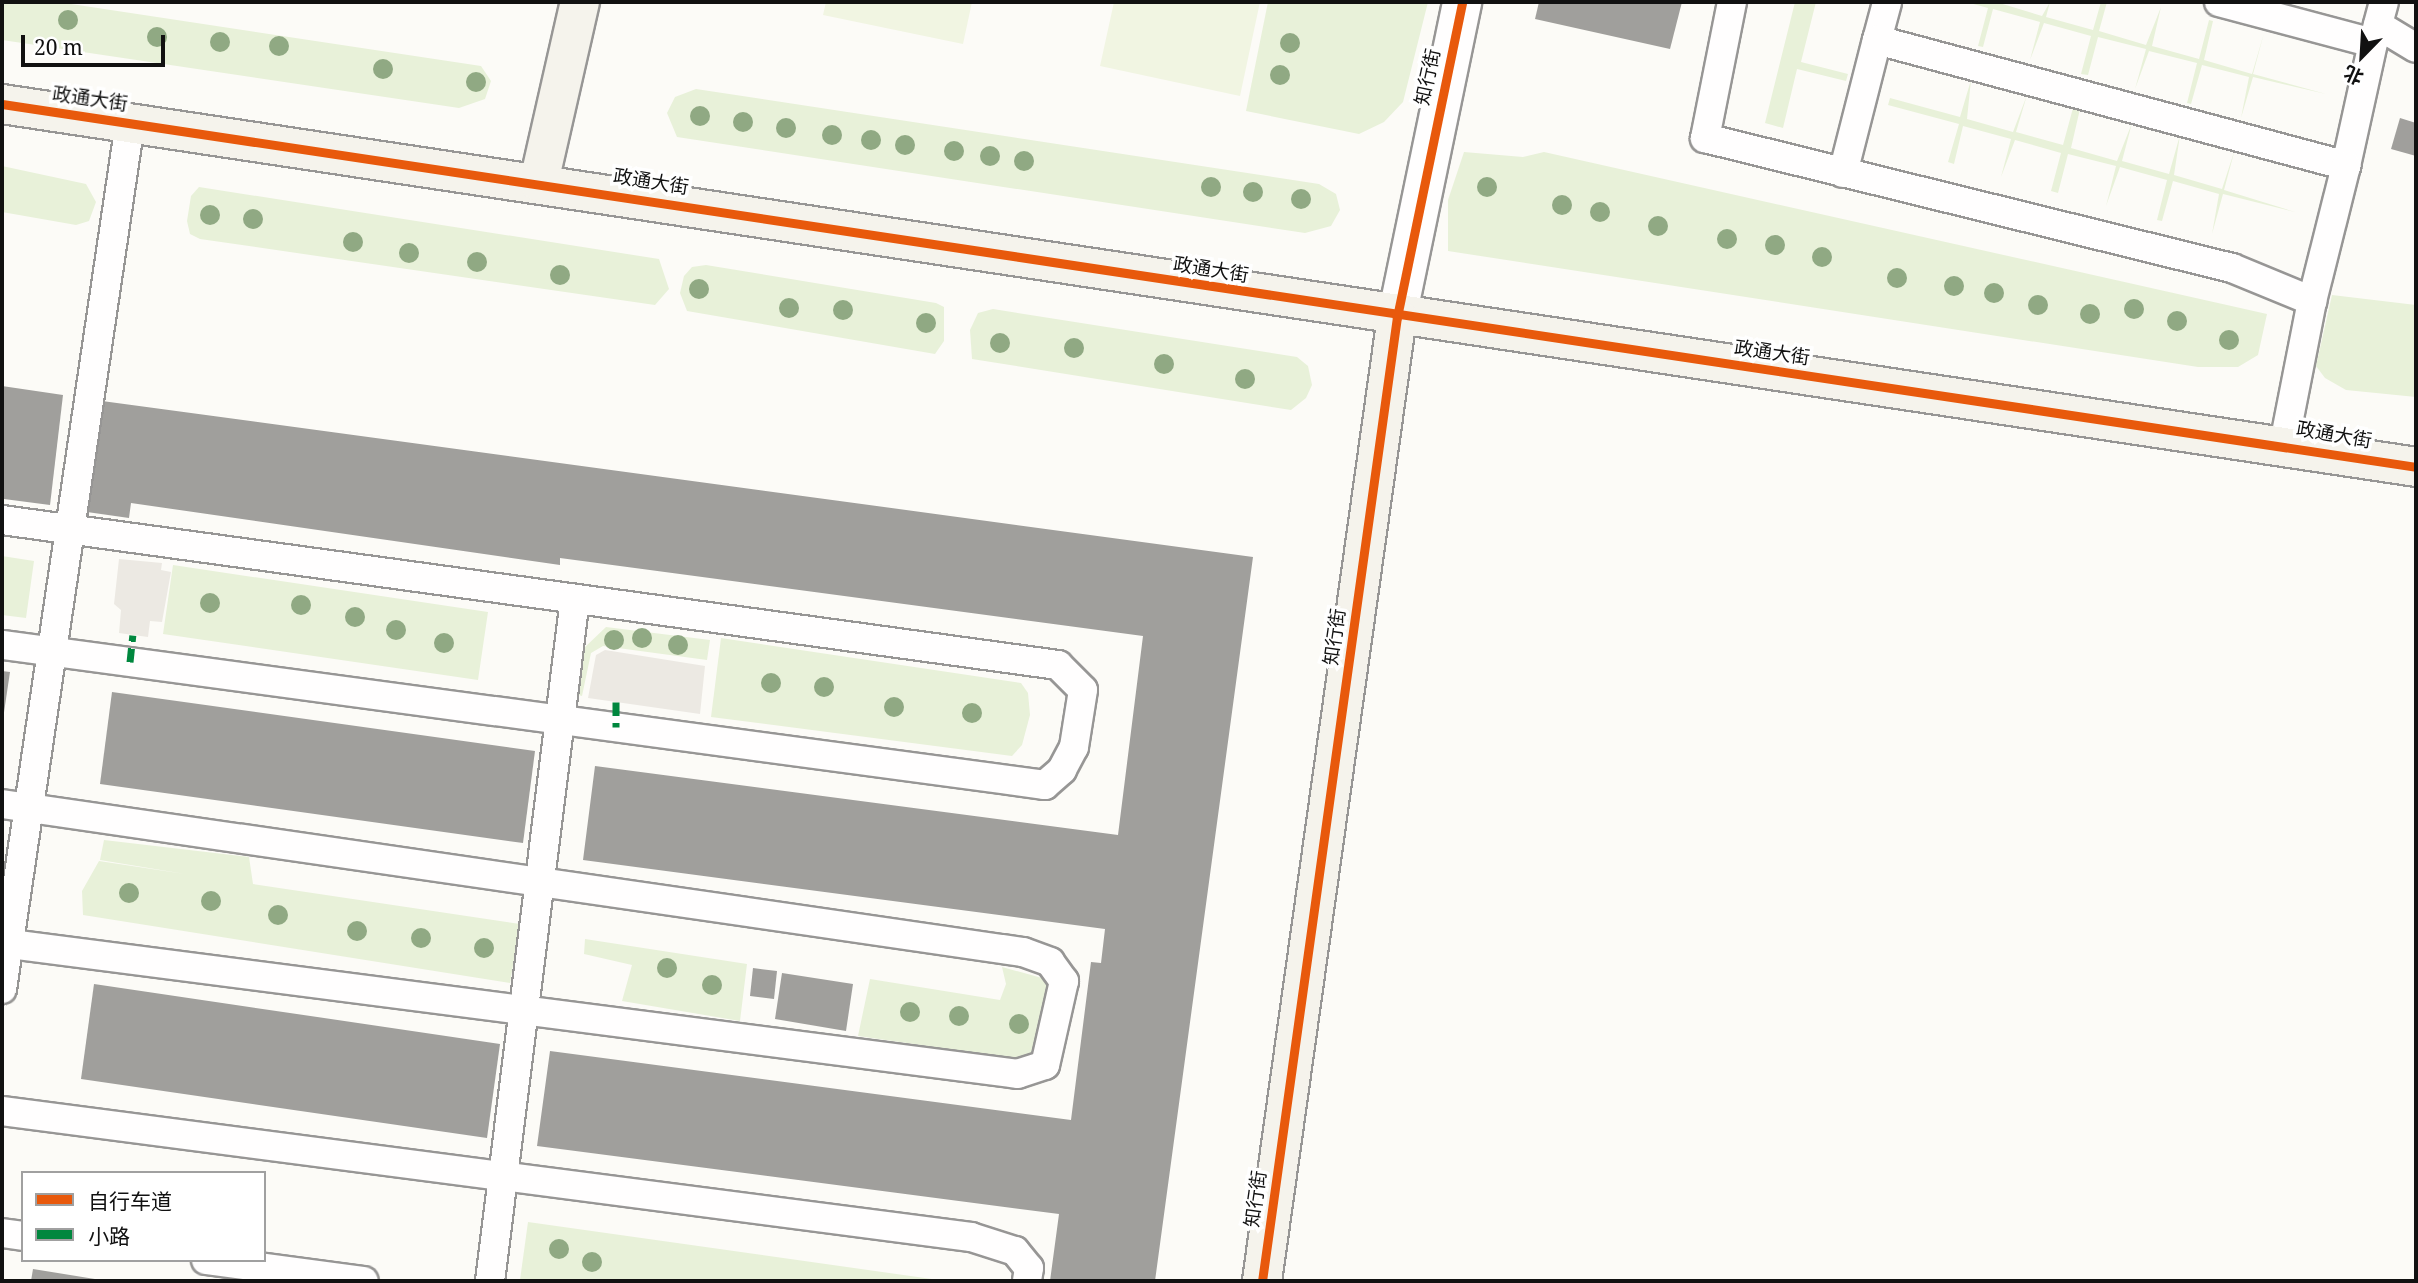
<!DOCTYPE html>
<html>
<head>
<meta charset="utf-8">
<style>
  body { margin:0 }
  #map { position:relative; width:2418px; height:1283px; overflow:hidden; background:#fcfbf7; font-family:"Noto Serif","Noto Sans SC",serif }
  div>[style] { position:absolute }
  .green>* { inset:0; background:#e8f1d9 }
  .pitch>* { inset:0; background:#f1f5e2 }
  .plaza>* { inset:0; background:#ece9e3 }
  .building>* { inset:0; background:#a09f9c }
  .roads { filter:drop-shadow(2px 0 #979695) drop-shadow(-2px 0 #979695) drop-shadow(0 2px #979695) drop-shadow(0 -2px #979695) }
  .lane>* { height:28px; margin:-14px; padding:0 14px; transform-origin:14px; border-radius:14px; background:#fffefe }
  .street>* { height:38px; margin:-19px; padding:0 19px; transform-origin:19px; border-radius:19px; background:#fffefe }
  .secondary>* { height:38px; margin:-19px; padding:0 19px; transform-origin:19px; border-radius:19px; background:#f5f3ec }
  .quiet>* { height:7px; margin-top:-3.5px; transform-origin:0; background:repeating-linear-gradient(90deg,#00873e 0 14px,transparent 0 21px) }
  .cycleway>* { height:9px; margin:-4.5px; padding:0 4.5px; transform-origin:4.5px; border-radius:4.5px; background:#e8590c }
  .trees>* { width:20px; height:20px; margin:-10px; border-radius:50%; background:#90a983 }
  span { translate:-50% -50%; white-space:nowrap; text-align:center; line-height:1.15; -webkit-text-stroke:7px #fff; paint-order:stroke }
  .street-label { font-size:19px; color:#111 }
  .frame { position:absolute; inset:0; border:4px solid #111; pointer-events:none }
  .legend { position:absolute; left:21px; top:1171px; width:245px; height:91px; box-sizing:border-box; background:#fff; border:2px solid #a0a0a0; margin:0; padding:9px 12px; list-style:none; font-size:21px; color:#111 }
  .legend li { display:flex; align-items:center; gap:14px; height:35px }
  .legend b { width:35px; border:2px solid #a0a0a0 }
  .north { position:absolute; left:2327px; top:21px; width:70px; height:70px; -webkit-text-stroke:5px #fff; paint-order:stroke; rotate:204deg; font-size:19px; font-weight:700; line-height:28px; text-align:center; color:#111 }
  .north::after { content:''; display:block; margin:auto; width:24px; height:32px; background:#111; clip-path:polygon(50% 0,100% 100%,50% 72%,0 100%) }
  .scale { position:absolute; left:21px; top:35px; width:144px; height:32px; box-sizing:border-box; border:4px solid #111; border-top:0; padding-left:9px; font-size:21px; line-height:24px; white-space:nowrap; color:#111; -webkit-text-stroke:5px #fff; paint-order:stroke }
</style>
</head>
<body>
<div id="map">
  <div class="green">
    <div style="clip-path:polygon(2px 2px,58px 2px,481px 66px,491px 81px,485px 99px,459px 108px,2px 40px)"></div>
    <div style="clip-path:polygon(1268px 2px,1428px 2px,1403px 102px,1384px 122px,1359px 134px,1246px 111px)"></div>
    <div style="clip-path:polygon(1795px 2px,1816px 2px,1801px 62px,1848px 74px,1846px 81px,1797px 69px,1783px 128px,1765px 123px)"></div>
    <div style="clip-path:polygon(1966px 2px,1996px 2px,2042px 16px,2050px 2px,2046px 17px,2093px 30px,2101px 2px,2107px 2px,2099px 31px,2146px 45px,2161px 7px,2152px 46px,2199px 59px,2209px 20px,2213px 21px,2204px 60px,2252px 74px,2264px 33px,2253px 74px,2326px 94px,2253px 77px,2241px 118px,2249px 77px,2202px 65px,2191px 104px,2187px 103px,2197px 63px,2149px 51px,2135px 89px,2146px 49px,2098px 37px,2088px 75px,2081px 74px,2091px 36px,2044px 23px,2030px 60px,2040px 22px,1993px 9px,1983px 47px,1978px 46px,1988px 8px)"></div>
    <div style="clip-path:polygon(1971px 80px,1967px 119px,2013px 132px,2027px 95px,2016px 132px,2063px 145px,2073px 108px,2080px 109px,2071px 148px,2117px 161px,2132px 123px,2122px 161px,2169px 174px,2180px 135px,2174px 175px,2222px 189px,2235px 149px,2224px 190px,2295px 212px,2223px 194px,2212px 234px,2219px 194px,2173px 181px,2162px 221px,2157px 220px,2167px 180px,2120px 167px,2106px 206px,2116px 166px,2068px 154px,2058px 193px,2051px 191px,2061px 153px,2015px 140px,2001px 177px,2011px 139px,1963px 126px,1954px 164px,1948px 162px,1959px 124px,1888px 105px,1890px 98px,1960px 117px)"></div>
    <div style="clip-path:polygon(696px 89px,1319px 184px,1336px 194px,1340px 210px,1331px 226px,1305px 233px,677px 137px,667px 113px,675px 97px)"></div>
    <div style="clip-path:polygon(1464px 152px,1523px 157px,1544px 152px,2267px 314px,2258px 355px,2238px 367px,2198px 367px,1448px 251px,1448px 200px)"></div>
    <div style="clip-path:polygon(2px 166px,86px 184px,96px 202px,89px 221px,76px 225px,2px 212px)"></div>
    <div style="clip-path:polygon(199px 187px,659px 259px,669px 289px,655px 305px,200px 239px,190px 234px,187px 221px,191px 196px)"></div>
    <div style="clip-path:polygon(706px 265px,936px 303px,944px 307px,944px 341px,935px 354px,687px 311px,680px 293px,684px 276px,692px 267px)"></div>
    <div style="clip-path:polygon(2332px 295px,2416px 305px,2416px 397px,2346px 390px,2325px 378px,2316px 366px)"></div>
    <div style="clip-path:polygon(993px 309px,1297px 357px,1308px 366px,1312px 385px,1306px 398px,1291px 410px,972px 359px,970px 330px,978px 313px)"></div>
    <div style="clip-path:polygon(2px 556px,34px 561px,26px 618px,2px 615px)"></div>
    <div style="clip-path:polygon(173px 565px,488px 612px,478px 680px,163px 634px)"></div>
    <div style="clip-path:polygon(606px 627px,710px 640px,707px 660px,603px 646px,591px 653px,582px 696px,575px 694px,583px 649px)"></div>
    <div style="clip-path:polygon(721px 638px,1021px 683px,1028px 693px,1030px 715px,1022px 745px,1012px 756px,711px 717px)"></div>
    <div style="clip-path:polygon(104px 840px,249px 857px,253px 884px,520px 924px,510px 983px,83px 915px,82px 891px,99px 861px,185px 874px,100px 860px)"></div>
    <div style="clip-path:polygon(585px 939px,747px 964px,740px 1021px,622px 1001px,632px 965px,584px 954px)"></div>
    <div style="clip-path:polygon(1002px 967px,1042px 978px,1053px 995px,1040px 1043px,1025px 1060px,858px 1036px,870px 979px,1000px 1000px,1006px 984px)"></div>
    <div style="clip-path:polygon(528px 1222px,946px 1281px,529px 1281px,520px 1280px)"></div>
  </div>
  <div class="pitch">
    <div style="clip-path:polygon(826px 2px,972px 2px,963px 44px,823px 15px)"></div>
    <div style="clip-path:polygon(1114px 2px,1260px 2px,1240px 96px,1100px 66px)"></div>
  </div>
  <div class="plaza">
    <div style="clip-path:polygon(119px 559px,162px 563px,161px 570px,171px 572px,162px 622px,150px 621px,148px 637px,119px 633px,121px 610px,114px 604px)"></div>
    <div style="clip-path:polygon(605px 650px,705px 666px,700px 714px,588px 698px,596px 655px)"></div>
  </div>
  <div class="building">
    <div style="clip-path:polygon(1539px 2px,1682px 2px,1670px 49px,1535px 19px)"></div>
    <div style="clip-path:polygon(2400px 118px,2416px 123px,2416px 156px,2391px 149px)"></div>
    <div style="clip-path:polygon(2px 386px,63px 395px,50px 505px,4px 499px)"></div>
    <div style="clip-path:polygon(102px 401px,1253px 557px,1155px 1281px,1050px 1281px,1059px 1214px,537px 1146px,550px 1051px,1071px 1120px,1091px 962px,1101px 963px,1105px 929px,583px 860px,595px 766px,1118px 835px,1143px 636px,560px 558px,560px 565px,131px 503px,129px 518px,87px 512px)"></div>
    <div style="clip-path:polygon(2px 671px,10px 672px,3px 719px,2px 719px)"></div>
    <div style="clip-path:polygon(112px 692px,535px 751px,523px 843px,100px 784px)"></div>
    <div style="clip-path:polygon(753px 968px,777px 971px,774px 999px,750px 996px)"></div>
    <div style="clip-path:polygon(782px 973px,853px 984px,846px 1031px,775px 1019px)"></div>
    <div style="clip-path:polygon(94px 984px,500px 1044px,487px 1138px,81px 1079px)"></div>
    <div style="clip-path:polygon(33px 1269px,101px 1280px,101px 1281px,31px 1281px)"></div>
  </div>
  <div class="roads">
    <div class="lane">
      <div style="left:1732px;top:2px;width:139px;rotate:101.2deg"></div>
      <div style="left:1705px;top:138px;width:543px;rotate:13.86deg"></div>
      <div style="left:2232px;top:268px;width:87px;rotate:22.4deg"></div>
      <div style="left:2312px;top:301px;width:146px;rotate:101.1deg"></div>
      <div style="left:2219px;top:2px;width:159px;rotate:14.9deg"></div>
      <div style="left:2373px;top:43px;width:126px;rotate:102.4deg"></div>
      <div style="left:2378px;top:25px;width:44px;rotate:31.2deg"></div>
      <div style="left:1877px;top:40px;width:39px;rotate:-75deg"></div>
      <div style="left:2373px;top:43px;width:42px;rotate:-75deg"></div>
      <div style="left:1843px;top:173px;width:137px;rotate:-75.7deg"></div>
      <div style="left:1877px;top:40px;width:486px;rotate:15deg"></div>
      <div style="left:2346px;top:166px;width:139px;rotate:104.1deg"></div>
      <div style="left:2px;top:520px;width:1066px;rotate:7.82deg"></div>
      <div style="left:1058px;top:665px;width:35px;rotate:45deg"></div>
      <div style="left:1083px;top:690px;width:58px;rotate:99deg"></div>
      <div style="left:1074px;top:747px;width:26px;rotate:118deg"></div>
      <div style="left:1062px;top:770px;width:23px;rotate:139deg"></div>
      <div style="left:1045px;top:785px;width:1052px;rotate:-172.35deg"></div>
      <div style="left:2px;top:804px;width:1032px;rotate:8.25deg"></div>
      <div style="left:1023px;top:952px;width:29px;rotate:20deg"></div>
      <div style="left:1050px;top:962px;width:24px;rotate:54deg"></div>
      <div style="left:1064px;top:981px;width:86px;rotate:102.7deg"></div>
      <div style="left:1045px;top:1065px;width:28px;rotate:162deg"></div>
      <div style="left:1018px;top:1074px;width:1024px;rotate:-172.65deg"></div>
      <div style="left:2px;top:989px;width:875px;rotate:-81.59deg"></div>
      <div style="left:2px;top:1111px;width:977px;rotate:7.41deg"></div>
      <div style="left:971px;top:1237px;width:46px;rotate:17.7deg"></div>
      <div style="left:1015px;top:1251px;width:22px;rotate:51deg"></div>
      <div style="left:1029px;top:1268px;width:13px;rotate:99deg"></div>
      <div style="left:2px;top:1233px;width:21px;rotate:8deg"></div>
      <div style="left:206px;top:1260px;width:159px;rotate:7.6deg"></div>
      <div style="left:490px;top:1281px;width:687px;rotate:-82.9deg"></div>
    </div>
    <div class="street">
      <div style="left:1397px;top:317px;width:322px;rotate:-78.3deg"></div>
    </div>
    <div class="secondary">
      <div style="left:2px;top:104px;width:2441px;rotate:8.55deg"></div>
      <div style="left:539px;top:182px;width:185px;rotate:-77.2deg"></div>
      <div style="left:1262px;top:1281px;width:973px;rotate:-82.03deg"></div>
    </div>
  </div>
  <div class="quiet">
    <div style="left:130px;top:662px;width:27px;rotate:-84deg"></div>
    <div style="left:616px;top:702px;width:25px;rotate:90deg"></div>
  </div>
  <div class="cycleway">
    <div style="left:2px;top:104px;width:2441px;rotate:8.55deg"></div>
    <div style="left:1262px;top:1281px;width:973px;rotate:-82.03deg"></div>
    <div style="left:1397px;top:317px;width:322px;rotate:-78.3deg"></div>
  </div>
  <div class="trees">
    <div style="left:68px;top:20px"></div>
    <div style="left:157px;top:37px"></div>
    <div style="left:220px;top:42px"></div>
    <div style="left:1290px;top:43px"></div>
    <div style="left:279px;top:46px"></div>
    <div style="left:383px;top:69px"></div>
    <div style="left:1280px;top:75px"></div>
    <div style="left:476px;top:82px"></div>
    <div style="left:700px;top:116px"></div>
    <div style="left:743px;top:122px"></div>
    <div style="left:786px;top:128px"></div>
    <div style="left:832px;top:135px"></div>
    <div style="left:871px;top:140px"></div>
    <div style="left:905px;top:145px"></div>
    <div style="left:954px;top:151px"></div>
    <div style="left:990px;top:156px"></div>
    <div style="left:1024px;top:161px"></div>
    <div style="left:1211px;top:187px"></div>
    <div style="left:1487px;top:187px"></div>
    <div style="left:1253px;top:192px"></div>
    <div style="left:1301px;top:199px"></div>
    <div style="left:1562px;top:205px"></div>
    <div style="left:1600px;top:212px"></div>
    <div style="left:210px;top:215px"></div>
    <div style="left:253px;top:219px"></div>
    <div style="left:1658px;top:226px"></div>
    <div style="left:1727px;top:239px"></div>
    <div style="left:353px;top:242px"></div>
    <div style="left:1775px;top:245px"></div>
    <div style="left:409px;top:253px"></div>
    <div style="left:1822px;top:257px"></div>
    <div style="left:477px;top:262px"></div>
    <div style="left:560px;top:275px"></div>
    <div style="left:1897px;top:278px"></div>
    <div style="left:1954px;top:286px"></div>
    <div style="left:699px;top:289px"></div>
    <div style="left:1994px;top:293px"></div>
    <div style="left:2038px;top:305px"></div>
    <div style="left:789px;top:308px"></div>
    <div style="left:2134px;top:309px"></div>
    <div style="left:843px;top:310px"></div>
    <div style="left:2090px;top:314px"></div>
    <div style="left:2177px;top:321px"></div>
    <div style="left:926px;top:323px"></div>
    <div style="left:2229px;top:340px"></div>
    <div style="left:1000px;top:343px"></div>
    <div style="left:1074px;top:348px"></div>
    <div style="left:1164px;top:364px"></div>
    <div style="left:1245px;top:379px"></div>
    <div style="left:210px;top:603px"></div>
    <div style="left:301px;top:605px"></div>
    <div style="left:355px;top:617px"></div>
    <div style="left:396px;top:630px"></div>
    <div style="left:642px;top:638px"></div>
    <div style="left:614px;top:640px"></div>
    <div style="left:444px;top:643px"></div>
    <div style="left:678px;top:645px"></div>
    <div style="left:771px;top:683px"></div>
    <div style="left:824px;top:687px"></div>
    <div style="left:894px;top:707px"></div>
    <div style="left:972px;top:713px"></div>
    <div style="left:129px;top:893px"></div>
    <div style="left:211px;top:901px"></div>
    <div style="left:278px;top:915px"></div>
    <div style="left:357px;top:931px"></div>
    <div style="left:421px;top:938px"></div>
    <div style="left:484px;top:948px"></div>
    <div style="left:667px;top:968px"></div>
    <div style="left:712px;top:985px"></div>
    <div style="left:910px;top:1012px"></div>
    <div style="left:959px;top:1016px"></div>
    <div style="left:1019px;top:1024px"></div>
    <div style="left:559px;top:1249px"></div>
    <div style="left:592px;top:1262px"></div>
  </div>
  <div class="street-label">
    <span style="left:1428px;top:77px;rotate:-78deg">知行街</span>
    <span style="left:90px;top:99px;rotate:8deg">政通大街</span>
    <span style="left:651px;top:182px;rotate:9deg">政通大街</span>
    <span style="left:1211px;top:270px;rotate:9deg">政通大街</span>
    <span style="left:1772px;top:353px;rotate:8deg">政通大街</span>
    <span style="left:2334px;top:435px;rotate:10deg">政通大街</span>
    <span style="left:1335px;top:637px;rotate:-82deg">知行街</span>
    <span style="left:1256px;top:1199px;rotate:-82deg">知行街</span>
  </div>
  <div class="frame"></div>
  <ul class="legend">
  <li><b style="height:9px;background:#e8590c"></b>自行车道</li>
  <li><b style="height:9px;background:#00873e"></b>小路</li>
  </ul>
  <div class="north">北</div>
  <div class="scale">20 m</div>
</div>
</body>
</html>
